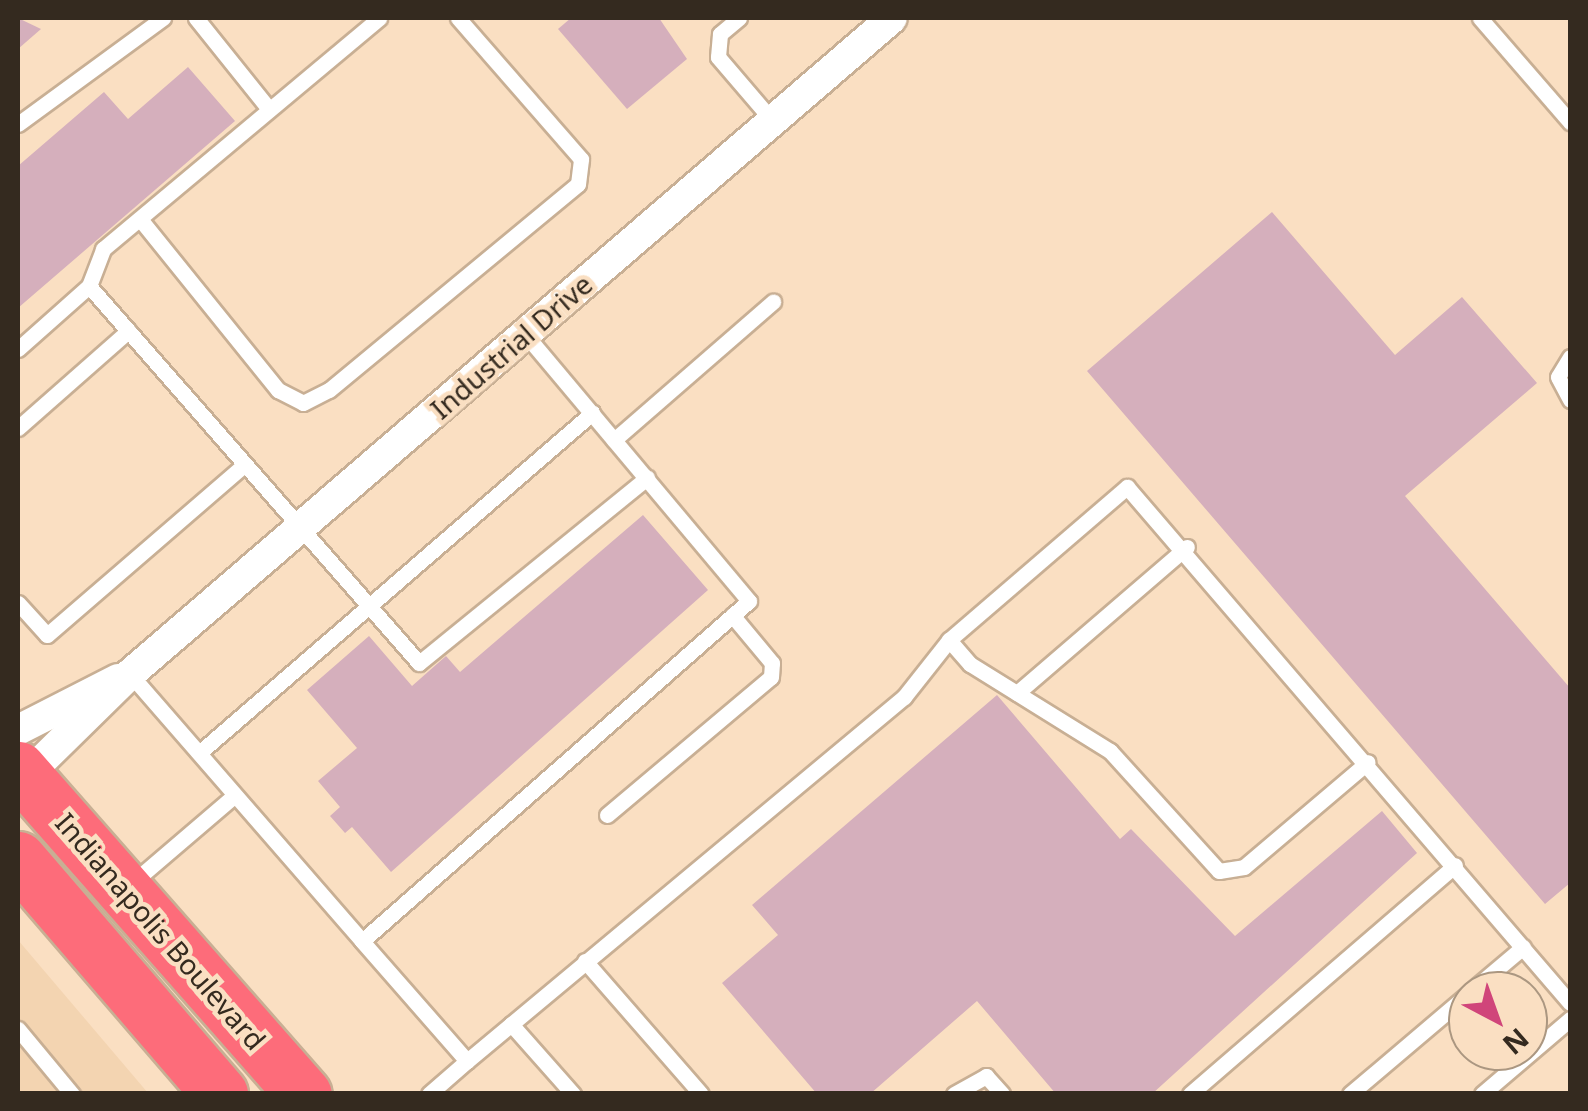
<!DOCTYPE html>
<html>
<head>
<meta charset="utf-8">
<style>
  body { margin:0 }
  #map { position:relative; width:1588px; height:1111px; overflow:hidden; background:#fadfc2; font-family:"Noto Sans",sans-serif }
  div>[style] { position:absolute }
  .built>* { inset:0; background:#f3d4b1 }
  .building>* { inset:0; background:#d5afbc }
  .roads { filter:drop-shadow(2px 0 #c8af94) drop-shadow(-2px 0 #c8af94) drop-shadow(0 2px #c8af94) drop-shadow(0 -2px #c8af94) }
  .lane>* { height:15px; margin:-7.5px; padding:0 7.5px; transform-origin:7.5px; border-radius:7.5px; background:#fff }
  .street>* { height:30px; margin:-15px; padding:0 15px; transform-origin:15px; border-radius:15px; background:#fff }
  .highway>* { height:55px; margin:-27.5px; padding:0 27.5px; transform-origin:27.5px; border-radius:27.5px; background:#fd6c7a }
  span { translate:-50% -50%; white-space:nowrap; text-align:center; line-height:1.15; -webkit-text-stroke:9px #fadfc2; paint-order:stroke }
  .street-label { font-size:28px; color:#342a1f }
  .frame { position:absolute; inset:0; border:20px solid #342a1f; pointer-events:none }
  .north { position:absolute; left:1448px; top:971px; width:100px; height:100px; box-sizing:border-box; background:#fadfc2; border:2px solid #ab9781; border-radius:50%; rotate:139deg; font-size:28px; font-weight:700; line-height:40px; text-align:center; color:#342a1f }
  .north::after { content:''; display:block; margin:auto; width:35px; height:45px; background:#d0457a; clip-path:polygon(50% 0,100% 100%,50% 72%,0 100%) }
</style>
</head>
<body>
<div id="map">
  <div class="built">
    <div style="clip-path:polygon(18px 940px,148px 1093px,18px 1093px)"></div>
  </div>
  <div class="building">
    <div style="clip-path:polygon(18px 18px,41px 29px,18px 49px)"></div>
    <div style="clip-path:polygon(571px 18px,659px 18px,687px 59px,627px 109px,558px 29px)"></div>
    <div style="clip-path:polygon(188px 67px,235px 121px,18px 308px,18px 166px,104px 92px,128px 119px)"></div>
    <div style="clip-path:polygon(1272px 212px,1395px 355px,1462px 297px,1537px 383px,1405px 496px,1570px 688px,1570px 883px,1545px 904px,1087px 371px)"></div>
    <div style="clip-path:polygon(643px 515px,708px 590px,391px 872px,352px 827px,345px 833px,330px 816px,340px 807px,318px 781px,357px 748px,307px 690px,369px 636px,412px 686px,446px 656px,460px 672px)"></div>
    <div style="clip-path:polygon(997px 695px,1120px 839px,1131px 829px,1235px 936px,1382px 811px,1417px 853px,1152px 1094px,1056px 1094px,977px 1001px,870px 1094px,817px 1094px,722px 983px,778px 935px,752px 905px)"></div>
  </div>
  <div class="roads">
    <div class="lane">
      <div style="left:196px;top:18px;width:117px;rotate:51.3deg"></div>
      <div style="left:739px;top:18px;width:25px;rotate:140deg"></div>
      <div style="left:720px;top:34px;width:23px;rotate:95deg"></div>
      <div style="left:718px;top:57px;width:83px;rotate:49.4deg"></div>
      <div style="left:1480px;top:18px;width:138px;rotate:49.1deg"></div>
      <div style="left:18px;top:124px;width:180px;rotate:-36.2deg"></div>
      <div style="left:140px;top:219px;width:220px;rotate:51.1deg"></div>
      <div style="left:278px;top:390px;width:28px;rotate:27deg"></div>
      <div style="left:303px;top:403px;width:29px;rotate:-27deg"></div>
      <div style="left:329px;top:390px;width:323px;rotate:-39.6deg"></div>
      <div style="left:578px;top:184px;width:25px;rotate:-83deg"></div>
      <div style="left:581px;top:159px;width:187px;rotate:-131.1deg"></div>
      <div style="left:89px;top:286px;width:40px;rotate:-69deg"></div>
      <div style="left:103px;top:249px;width:360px;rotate:-39.9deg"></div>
      <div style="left:18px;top:349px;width:95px;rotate:-41.6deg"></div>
      <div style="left:89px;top:286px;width:501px;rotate:48.8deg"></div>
      <div style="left:419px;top:663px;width:294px;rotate:-39.1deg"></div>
      <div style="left:1570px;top:357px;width:23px;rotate:121deg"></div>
      <div style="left:1558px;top:377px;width:26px;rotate:62deg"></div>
      <div style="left:18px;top:428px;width:147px;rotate:-41.4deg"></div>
      <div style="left:614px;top:440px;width:211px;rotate:-41deg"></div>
      <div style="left:18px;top:603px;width:43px;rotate:47.8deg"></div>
      <div style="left:47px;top:635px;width:260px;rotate:-40.8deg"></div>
      <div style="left:949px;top:640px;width:32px;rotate:49deg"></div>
      <div style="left:970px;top:664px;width:165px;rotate:31.9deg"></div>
      <div style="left:1110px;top:751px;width:162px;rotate:47.8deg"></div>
      <div style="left:1219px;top:871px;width:25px;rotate:-9deg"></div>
      <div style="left:1244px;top:867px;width:162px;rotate:-40.3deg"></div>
      <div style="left:130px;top:674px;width:354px;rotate:49deg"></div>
      <div style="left:1017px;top:693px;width:224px;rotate:-40.7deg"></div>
      <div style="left:199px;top:753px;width:520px;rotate:-40.86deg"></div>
      <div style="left:607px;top:815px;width:214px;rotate:-40.1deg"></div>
      <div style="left:771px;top:677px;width:14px;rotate:-86deg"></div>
      <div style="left:772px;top:663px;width:62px;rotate:-129.8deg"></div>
      <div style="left:132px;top:883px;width:135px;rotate:-40.5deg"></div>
      <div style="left:585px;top:961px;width:176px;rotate:48.9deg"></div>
      <div style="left:1471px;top:991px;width:68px;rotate:-40.2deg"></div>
      <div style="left:511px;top:1024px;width:94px;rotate:48.5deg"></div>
      <div style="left:18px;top:1029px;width:85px;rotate:50.3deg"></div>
      <div style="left:467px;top:1061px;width:569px;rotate:-39.79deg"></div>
      <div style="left:904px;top:697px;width:73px;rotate:-51.7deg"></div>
      <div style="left:949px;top:640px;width:235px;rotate:-40.7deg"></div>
      <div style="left:1127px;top:487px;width:680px;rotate:49.35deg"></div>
      <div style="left:429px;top:1094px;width:50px;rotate:-41deg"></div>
      <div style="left:467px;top:1061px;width:159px;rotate:-131.2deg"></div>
      <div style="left:362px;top:941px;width:515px;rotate:-41.3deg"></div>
      <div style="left:749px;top:601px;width:349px;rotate:-130deg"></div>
      <div style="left:954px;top:1094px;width:37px;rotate:-29deg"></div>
      <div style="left:986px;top:1076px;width:24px;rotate:48deg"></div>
      <div style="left:1190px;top:1094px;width:350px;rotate:-40.8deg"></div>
      <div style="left:1350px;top:1094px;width:155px;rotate:-40.3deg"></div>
      <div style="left:1482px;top:1094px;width:116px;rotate:-40.4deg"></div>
    </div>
    <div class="street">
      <div style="left:18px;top:730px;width:112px;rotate:-27deg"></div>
      <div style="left:18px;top:784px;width:157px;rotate:-44.5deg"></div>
      <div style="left:130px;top:674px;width:1005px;rotate:-40.72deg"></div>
    </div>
    <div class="highway">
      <div style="left:18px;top:769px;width:433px;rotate:48.7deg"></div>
      <div style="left:18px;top:859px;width:310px;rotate:49.3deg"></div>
    </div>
  </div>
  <div class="street-label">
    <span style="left:511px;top:346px;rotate:-41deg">Industrial Drive</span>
    <span style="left:161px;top:931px;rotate:49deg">Indianapolis Boulevard</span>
  </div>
  <div class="frame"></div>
  <div class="north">N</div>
</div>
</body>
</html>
